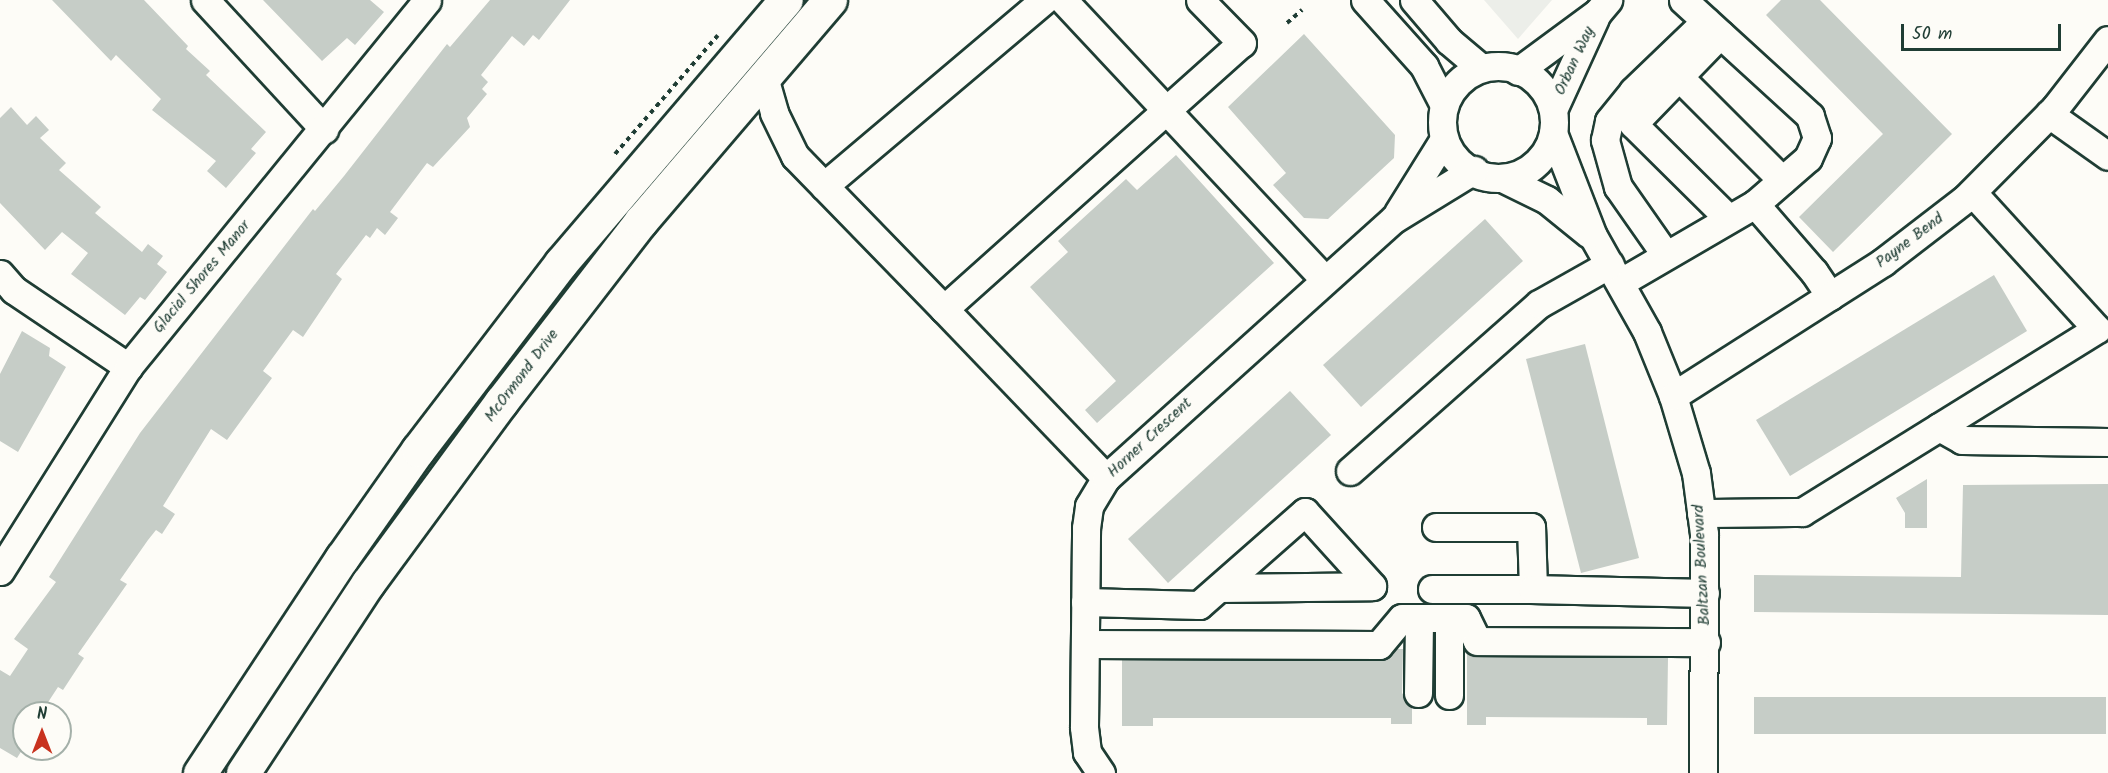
<!DOCTYPE html>
<html>
<head>
<meta charset="utf-8">
<style>
  body { margin:0 }
  #map { position:relative; width:2108px; height:773px; overflow:hidden; background:#fdfcf7; font-family:Kalam,sans-serif }
  div>[style] { position:absolute }
  .built>* { inset:0; background:#eceee9 }
  .building>* { inset:0; background:#c6cdc7 }
  .path>* { height:4px; margin-top:-2px; transform-origin:0; background:repeating-linear-gradient(90deg,#1f3d34 0 4.5px,transparent 0 9px) }
  .roads { filter:drop-shadow(2px 0 #1f3d34) drop-shadow(-2px 0 #1f3d34) drop-shadow(0 2px #1f3d34) drop-shadow(0 -2px #1f3d34) }
  .minor>* { height:27px; margin:-13.5px; padding:0 13.5px; transform-origin:13.5px; border-radius:13.5px; background:#fdfcf7 }
  .minor>.ring { margin:-13.5px; padding:0; box-sizing:content-box; background:none; border:27px solid #fdfcf7; border-radius:50% }
  .major>* { height:33px; margin:-16.5px; padding:0 16.5px; transform-origin:16.5px; border-radius:16.5px; background:#fdfcf7 }
  span { translate:-50% -50%; white-space:nowrap; text-align:center; line-height:1.15; -webkit-text-stroke:6px #fdfcf7; paint-order:stroke }
  .street-label { font-size:16px; color:#1f3d34 }
  .north { position:absolute; left:12px; top:701px; width:60px; height:60px; box-sizing:border-box; background:#fdfcf7; border:2px solid #a4b0a9; border-radius:50%; rotate:0deg; font-size:16px; font-weight:700; line-height:24px; text-align:center; color:#1f3d34 }
  .north::after { content:''; display:block; margin:auto; width:21px; height:27px; background:#c8321e; clip-path:polygon(50% 0,100% 100%,50% 72%,0 100%) }
  .scale { position:absolute; left:1901px; top:24px; width:160px; height:27px; box-sizing:border-box; border:3px solid #1f3d34; border-top:0; padding-left:8px; font-size:18px; line-height:21px; white-space:nowrap; color:#1f3d34; -webkit-text-stroke:4px #fdfcf7; paint-order:stroke }
</style>
</head>
<body>
<div id="map">
  <div class="built">
    <div style="clip-path:polygon(1484px 0,1552px 0,1518px 39px)"></div>
  </div>
  <div class="building">
    <div style="clip-path:polygon(52px 0,144px 0,188px 46px,186px 49px,210px 71px,206px 75px,266px 132px,251px 149px,256px 153px,226px 188px,207px 171px,216px 161px,152px 110px,161px 99px,116px 55px,111px 61px)"></div>
    <div style="clip-path:polygon(263px 0,370px 0,384px 12px,355px 45px,347px 38px,322px 61px)"></div>
    <div style="clip-path:polygon(490px 0,570px 0,539px 40px,533px 35px,524px 46px,512px 36px,481px 75px,488px 82px,482px 89px,487px 94px,467px 118px,470px 127px,433px 167px,427px 163px,390px 212px,398px 218px,385px 235px,377px 228px,370px 238px,366px 235px,336px 274px,342px 279px,303px 337px,293px 330px,263px 371px,272px 378px,227px 440px,211px 429px,163px 506px,175px 514px,162px 534px,156px 530px,148px 540px,120px 580px,127px 584px,78px 654px,84px 658px,63px 690px,58px 687px,41px 713px,24px 713px,24px 747px,17px 758px,0 748px,0 670px,10px 676px,28px 649px,14px 639px,56px 582px,49px 577px,140px 433px,313px 209px,315px 211px,344px 176px,447px 44px,450px 47px)"></div>
    <div style="clip-path:polygon(1781px 0,1820px 0,1952px 134px,1833px 252px,1799px 217px,1883px 134px,1766px 15px)"></div>
    <div style="clip-path:polygon(1304px 34px,1395px 135px,1394px 158px,1328px 219px,1304px 218px,1273px 185px,1286px 173px,1228px 107px)"></div>
    <div style="clip-path:polygon(11px 107px,27px 125px,36px 116px,49px 130px,40px 138px,66px 163px,59px 170px,101px 207px,95px 213px,142px 252px,148px 244px,163px 256px,157px 264px,167px 272px,145px 300px,140px 297px,125px 315px,71px 274px,88px 253px,62px 232px,45px 250px,0 203px,0 118px)"></div>
    <div style="clip-path:polygon(1176px 155px,1274px 263px,1097px 423px,1085px 410px,1116px 381px,1030px 287px,1068px 252px,1058px 241px,1126px 179px,1137px 190px)"></div>
    <div style="clip-path:polygon(1485px 219px,1523px 261px,1361px 407px,1323px 365px)"></div>
    <div style="clip-path:polygon(1994px 275px,2027px 331px,1790px 476px,1756px 420px)"></div>
    <div style="clip-path:polygon(22px 331px,50px 348px,49px 356px,66px 367px,18px 452px,0 441px,0 374px)"></div>
    <div style="clip-path:polygon(1585px 344px,1639px 558px,1581px 573px,1526px 359px)"></div>
    <div style="clip-path:polygon(1290px 391px,1331px 435px,1168px 583px,1128px 539px)"></div>
    <div style="clip-path:polygon(1927px 479px,1927px 528px,1905px 528px,1905px 513px,1896px 498px)"></div>
    <div style="clip-path:polygon(2108px 484px,2108px 615px,1754px 612px,1754px 575px,1961px 577px,1963px 485px)"></div>
    <div style="clip-path:polygon(1396px 649px,1403px 649px,1402px 693px,1412px 707px,1412px 724px,1391px 724px,1391px 718px,1153px 718px,1153px 726px,1122px 726px,1122px 660px,1379px 661px,1393px 655px)"></div>
    <div style="clip-path:polygon(1467px 653px,1477px 657px,1668px 658px,1667px 725px,1647px 725px,1647px 718px,1486px 717px,1486px 725px,1467px 725px)"></div>
    <div style="clip-path:polygon(1754px 697px,2106px 697px,2106px 734px,1754px 734px)"></div>
  </div>
  <div class="path">
    <div style="left:1287px;top:23px;width:20px;rotate:-41deg"></div>
    <div style="left:615px;top:154px;width:157px;rotate:-49.1deg"></div>
  </div>
  <div class="roads">
    <div class="minor">
      <div style="left:205px;top:0;width:176px;rotate:47.3deg"></div>
      <div style="left:1063px;top:0;width:383px;rotate:46.9deg"></div>
      <div style="left:1365px;top:0;width:89px;rotate:48.2deg"></div>
      <div style="left:1424px;top:66px;width:44px;rotate:62.9deg"></div>
      <div style="left:1414px;top:0;width:54px;rotate:49.5deg"></div>
      <div style="left:1449px;top:41px;width:42px;rotate:40.2deg"></div>
      <div style="left:1720px;top:34px;width:125px;rotate:134deg"></div>
      <div style="left:1633px;top:124px;width:134px;rotate:44.7deg"></div>
      <div class="ring" style="left:1442px;top:66px;width:85px;height:85px"></div>
      <div style="left:1518px;top:71px;width:99px;rotate:-36.4deg"></div>
      <div style="left:1598px;top:12px;width:16px;rotate:-50deg"></div>
      <div style="left:764px;top:77px;width:37px;rotate:74deg"></div>
      <div style="left:774px;top:113px;width:48px;rotate:64deg"></div>
      <div style="left:795px;top:156px;width:214px;rotate:45.8deg"></div>
      <div style="left:1679px;top:77px;width:146px;rotate:45deg"></div>
      <div style="left:1553px;top:110px;width:101px;rotate:-65.5deg"></div>
      <div style="left:2049px;top:114px;width:72px;rotate:35.4deg"></div>
      <div style="left:1553px;top:133px;width:110px;rotate:68.8deg"></div>
      <div style="left:1593px;top:236px;width:110px;rotate:60.6deg"></div>
      <div style="left:1647px;top:332px;width:69px;rotate:67.9deg"></div>
      <div style="left:1673px;top:396px;width:80px;rotate:73.4deg"></div>
      <div style="left:1696px;top:473px;width:62px;rotate:82.5deg"></div>
      <div style="left:1704px;top:534px;width:239px;rotate:90.2deg"></div>
      <div style="left:1502px;top:178px;width:50px;rotate:26.1deg"></div>
      <div style="left:1547px;top:200px;width:54px;rotate:39deg"></div>
      <div style="left:824px;top:186px;width:288px;rotate:-40.2deg"></div>
      <div style="left:1755px;top:204px;width:90px;rotate:49.1deg"></div>
      <div style="left:1814px;top:272px;width:29px;rotate:56deg"></div>
      <div style="left:1398px;top:213px;width:87px;rotate:-58.1deg"></div>
      <div style="left:1665px;top:254px;width:82px;rotate:-125deg"></div>
      <div style="left:1618px;top:187px;width:49px;rotate:-105.5deg"></div>
      <div style="left:1605px;top:140px;width:19px;rotate:-78deg"></div>
      <div style="left:1609px;top:121px;width:38px;rotate:-51deg"></div>
      <div style="left:1633px;top:91px;width:101px;rotate:-43.8deg"></div>
      <div style="left:0;top:274px;width:21px;rotate:49deg"></div>
      <div style="left:14px;top:290px;width:138px;rotate:34deg"></div>
      <div style="left:1621px;top:282px;width:155px;rotate:-30.2deg"></div>
      <div style="left:1755px;top:204px;width:70px;rotate:-41deg"></div>
      <div style="left:1808px;top:158px;width:22px;rotate:-66deg"></div>
      <div style="left:1817px;top:138px;width:23px;rotate:-108deg"></div>
      <div style="left:1810px;top:116px;width:172px;rotate:-137.6deg"></div>
      <div style="left:1673px;top:396px;width:249px;rotate:-32.5deg"></div>
      <div style="left:1883px;top:262px;width:105px;rotate:-37.6deg"></div>
      <div style="left:1966px;top:198px;width:127px;rotate:-45.3deg"></div>
      <div style="left:2055px;top:108px;width:86px;rotate:-52.1deg"></div>
      <div style="left:1939px;top:427px;width:26px;rotate:29deg"></div>
      <div style="left:1962px;top:440px;width:146px;rotate:0.8deg"></div>
      <div style="left:1350px;top:471px;width:252px;rotate:-41.5deg"></div>
      <div style="left:1539px;top:304px;width:81px;rotate:-29.4deg"></div>
      <div style="left:1106px;top:478px;width:234px;rotate:-133.8deg"></div>
      <div style="left:944px;top:309px;width:399px;rotate:-41.8deg"></div>
      <div style="left:1242px;top:43px;width:60px;rotate:-134.3deg"></div>
      <div style="left:1701px;top:513px;width:101px;rotate:-0.6deg"></div>
      <div style="left:1802px;top:512px;width:347px;rotate:-31.8deg"></div>
      <div style="left:2097px;top:329px;width:185px;rotate:-132.4deg"></div>
      <div style="left:0;top:571px;width:241px;rotate:-57.9deg"></div>
      <div style="left:128px;top:367px;width:473px;rotate:-50.8deg"></div>
      <div style="left:1219px;top:588px;width:153px;rotate:-0.7deg"></div>
      <div style="left:1432px;top:589px;width:101px"></div>
      <div style="left:1533px;top:589px;width:62px;rotate:-91.8deg"></div>
      <div style="left:1531px;top:527px;width:95px;rotate:180deg"></div>
      <div style="left:1533px;top:589px;width:172px;rotate:1.3deg"></div>
      <div style="left:1085px;top:602px;width:114px;rotate:1.5deg"></div>
      <div style="left:1199px;top:605px;width:141px;rotate:-41.3deg"></div>
      <div style="left:1305px;top:512px;width:100px;rotate:47.8deg"></div>
      <div style="left:1449px;top:618px;width:77px;rotate:90deg"></div>
      <div style="left:1085px;top:644px;width:294px;rotate:0.2deg"></div>
      <div style="left:1379px;top:645px;width:35px;rotate:-50deg"></div>
      <div style="left:1402px;top:618px;width:64px"></div>
      <div style="left:1466px;top:618px;width:25px;rotate:64deg"></div>
      <div style="left:1477px;top:641px;width:229px;rotate:0.3deg"></div>
      <div style="left:1418px;top:693px;width:75px;rotate:-89.2deg"></div>
      <div style="left:1101px;top:773px;width:25px;rotate:-124deg"></div>
      <div style="left:1087px;top:752px;width:25px;rotate:-97deg"></div>
      <div style="left:1084px;top:727px;width:199px;rotate:-89.4deg"></div>
      <div style="left:1086px;top:528px;width:22px;rotate:-82deg"></div>
      <div style="left:1089px;top:506px;width:33px;rotate:-59deg"></div>
      <div style="left:1106px;top:478px;width:387px;rotate:-42deg"></div>
      <div style="left:1394px;top:219px;width:94px;rotate:-31.5deg"></div>
    </div>
    <div class="major">
      <div style="left:200px;top:773px;width:258px;rotate:-56.6deg"></div>
      <div style="left:342px;top:558px;width:132px;rotate:-54.9deg"></div>
      <div style="left:418px;top:450px;width:235px;rotate:-52.6deg"></div>
      <div style="left:561px;top:263px;width:346px;rotate:-49.5deg"></div>
      <div style="left:243px;top:773px;width:227px;rotate:-56.7deg"></div>
      <div style="left:368px;top:583px;width:225px;rotate:-53.7deg"></div>
      <div style="left:501px;top:402px;width:229px;rotate:-52.3deg"></div>
      <div style="left:641px;top:221px;width:291px;rotate:-49.5deg"></div>
    </div>
  </div>
  <div class="street-label">
    <span style="left:1575px;top:61px;rotate:-65deg">Orban Way</span>
    <span style="left:1910px;top:241px;rotate:-37deg">Payne Bend</span>
    <span style="left:202px;top:277px;rotate:-50deg">Glacial Shores Manor</span>
    <span style="left:522px;top:376px;rotate:-53deg">McOrmond Drive</span>
    <span style="left:1150px;top:438px;rotate:-43deg">Horner Crescent</span>
    <span style="left:1702px;top:565px;rotate:-93deg">Baltzan Boulevard</span>
  </div>
  <div class="north">N</div>
  <div class="scale">50 m</div>
</div>
</body>
</html>
